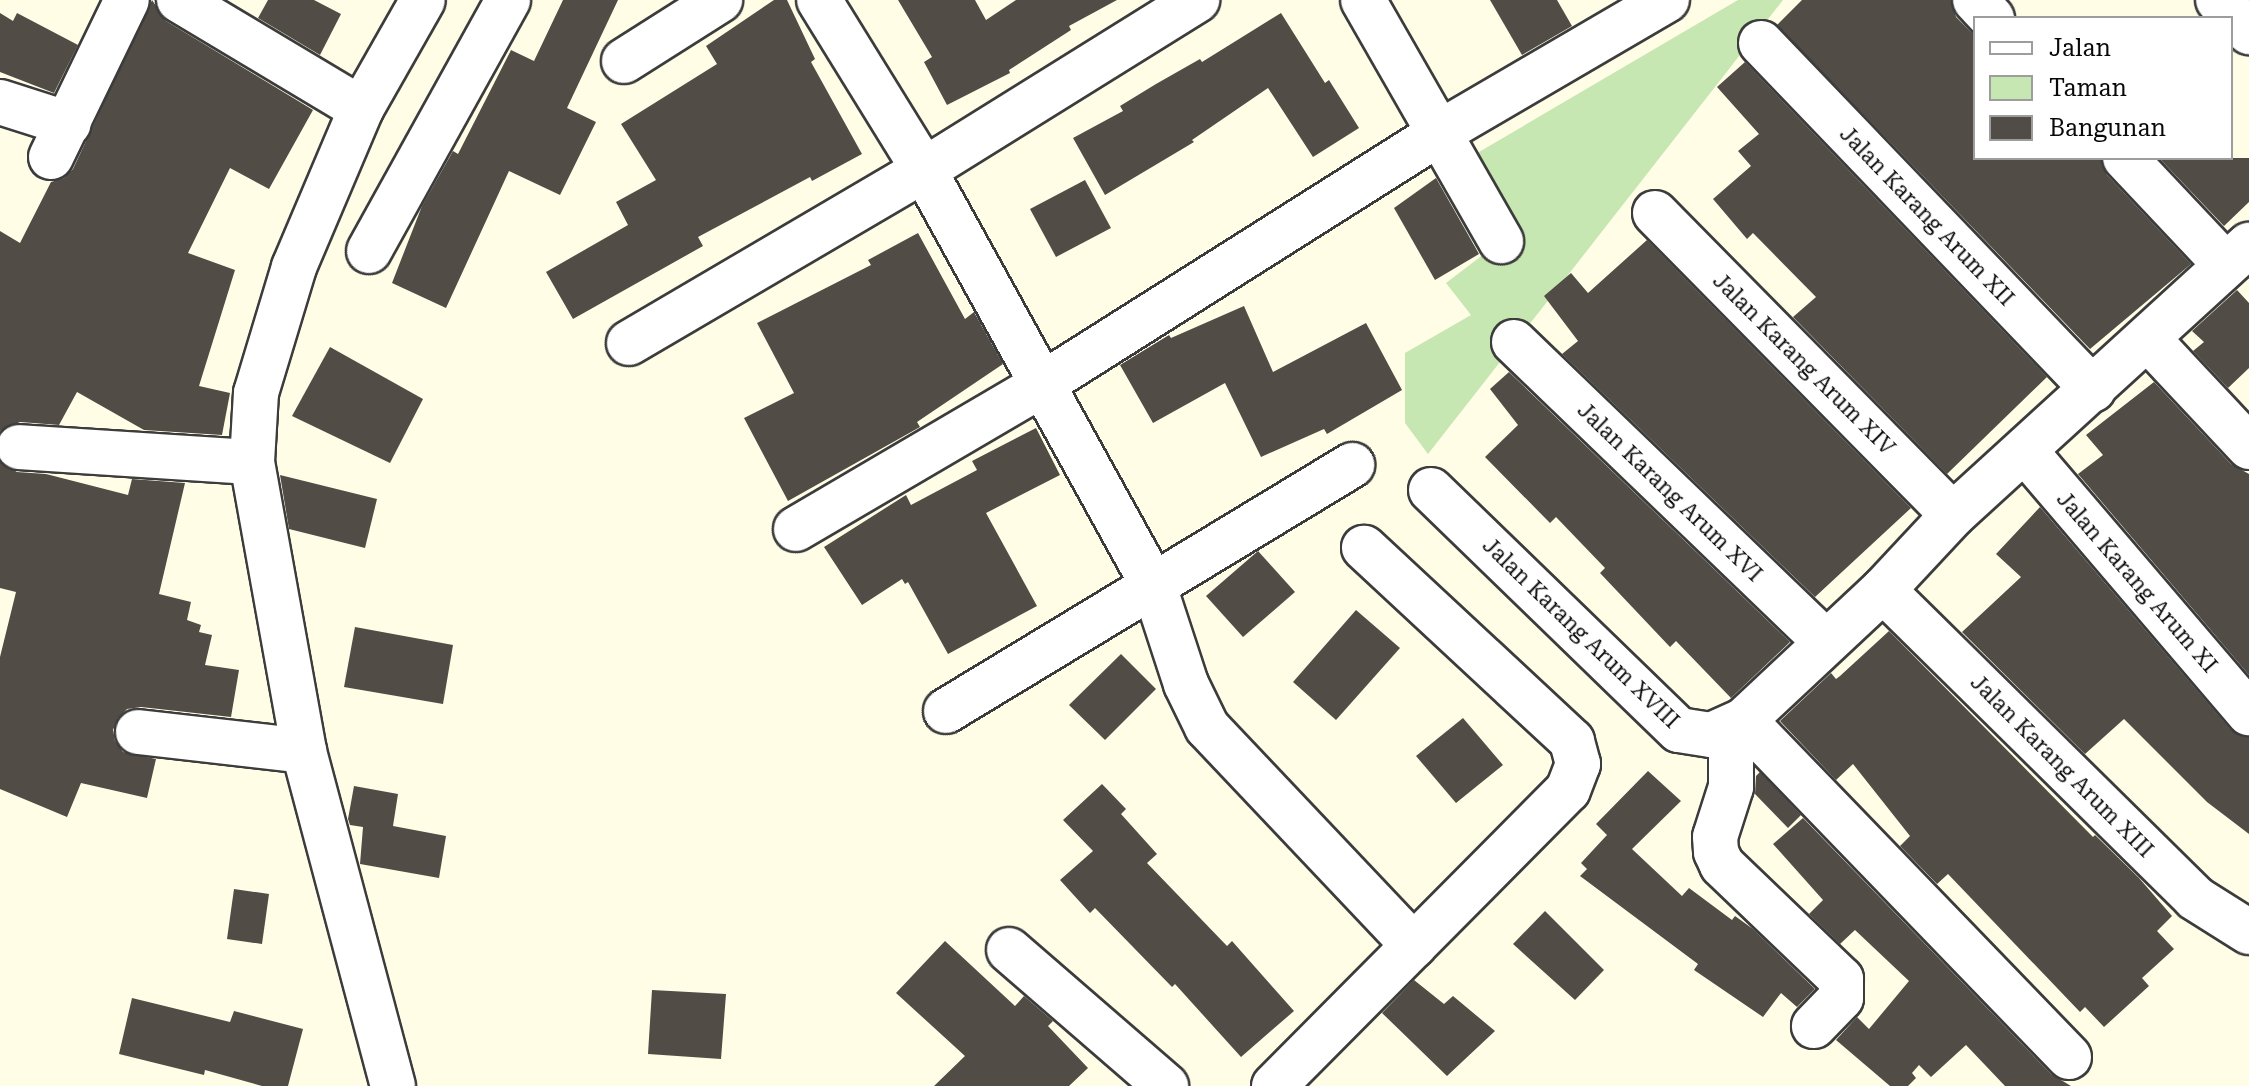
<!DOCTYPE html>
<html>
<head>
<meta charset="utf-8">
<style>
  body { margin:0 }
  #map { position:relative; width:2249px; height:1086px; overflow:hidden; background:#fffde6; font-family:"Roboto Serif",serif }
  div>[style] { position:absolute }
  .green>* { inset:0; background:#c6e7b2 }
  .building>* { inset:0; background:#524c46 }
  .roads { filter:drop-shadow(2px 0 #3c3c3c) drop-shadow(-2px 0 #3c3c3c) drop-shadow(0 2px #3c3c3c) drop-shadow(0 -2px #3c3c3c) }
  .minor>* { height:44px; margin:-22px; padding:0 22px; transform-origin:22px; border-radius:22px; background:#fff }
  span { translate:-50% -50%; white-space:nowrap; text-align:center; line-height:1.15; -webkit-text-stroke:8px #fff; paint-order:stroke }
  .street-label { font-size:22px; color:#090909 }
  .legend { position:absolute; left:1973px; top:16px; width:260px; height:144px; box-sizing:border-box; background:#fff; border:2px solid #9d9d9d; margin:0; padding:10px 14px; list-style:none; font-size:24px; color:#090909 }
  .legend li { display:flex; align-items:center; gap:16px; height:40px }
  .legend b { width:40px; border:2px solid #9d9d9d }
</style>
</head>
<body>
<div id="map">
  <div class="green">
    <div style="clip-path:polygon(1738px 0,1783px 0,1428px 454px,1405px 423px,1405px 353px,1471px 315px,1446px 283px,1509px 235px,1467px 159px)"></div>
  </div>
  <div class="building">
    <div style="clip-path:polygon(152px 0,166px 21px,313px 110px,269px 189px,230px 168px,188px 253px,235px 270px,199px 386px,230px 393px,222px 435px,144px 430px,77px 392px,59px 425px,20px 422px,0 431px,0 231px,20px 243px,51px 182px,64px 178px,73px 169px)"></div>
    <div style="clip-path:polygon(268px 0,314px 0,341px 14px,320px 55px,258px 18px)"></div>
    <div style="clip-path:polygon(563px 0,618px 0,567px 108px,596px 122px,560px 195px,509px 171px,446px 308px,392px 283px,422px 206px,453px 151px,458px 154px,511px 50px,534px 61px)"></div>
    <div style="clip-path:polygon(774px 0,787px 0,815px 59px,811px 62px,862px 154px,812px 181px,810px 177px,698px 237px,703px 246px,573px 319px,546px 272px,628px 225px,616px 202px,656px 180px,621px 124px,717px 64px,706px 46px)"></div>
    <div style="clip-path:polygon(898px 0,975px 0,986px 20px,1016px 0,1117px 0,1069px 26px,1071px 30px,1009px 70px,1010px 73px,947px 105px,924px 62px,932px 57px)"></div>
    <div style="clip-path:polygon(1490px 0,1557px 0,1572px 26px,1522px 55px)"></div>
    <div style="clip-path:polygon(1802px 0,1951px 0,1956px 17px,1975px 36px,1975px 158px,2101px 158px,2107px 175px,2191px 264px,2090px 349px,1777px 25px)"></div>
    <div style="clip-path:polygon(0 13px,13px 21px,17px 13px,78px 45px,54px 93px,0 72px)"></div>
    <div style="clip-path:polygon(1281px 13px,1325px 83px,1329px 80px,1359px 128px,1313px 157px,1268px 88px,1192px 140px,1194px 142px,1105px 195px,1073px 138px,1123px 111px,1120px 106px,1156px 84px,1200px 59px,1202px 62px)"></div>
    <div style="clip-path:polygon(1745px 62px,2047px 377px,1947px 474px,1793px 317px,1816px 297px,1753px 233px,1747px 239px,1713px 199px,1751px 166px,1738px 151px,1759px 134px,1717px 87px)"></div>
    <div style="clip-path:polygon(2159px 158px,2249px 158px,2249px 202px,2224px 226px)"></div>
    <div style="clip-path:polygon(1436px 178px,1479px 254px,1435px 280px,1394px 208px)"></div>
    <div style="clip-path:polygon(1085px 180px,1111px 228px,1056px 257px,1030px 209px)"></div>
    <div style="clip-path:polygon(918px 233px,965px 319px,974px 312px,1003px 364px,917px 422px,920px 427px,788px 501px,744px 418px,794px 393px,757px 323px,871px 265px,868px 260px)"></div>
    <div style="clip-path:polygon(1647px 240px,1911px 508px,1815px 597px,1562px 354px,1578px 341px,1544px 296px,1571px 273px,1588px 293px)"></div>
    <div style="clip-path:polygon(2237px 290px,2249px 303px,2249px 368px,2228px 388px,2193px 351px,2204px 342px,2192px 331px)"></div>
    <div style="clip-path:polygon(1244px 306px,1273px 372px,1366px 323px,1402px 390px,1327px 434px,1324px 429px,1261px 457px,1225px 383px,1153px 423px,1120px 365px,1169px 335px,1171px 338px)"></div>
    <div style="clip-path:polygon(330px 347px,423px 399px,390px 463px,292px 416px)"></div>
    <div style="clip-path:polygon(1509px 372px,1790px 642px,1731px 698px,1676px 641px,1670px 647px,1600px 573px,1605px 568px,1556px 517px,1550px 523px,1485px 457px,1518px 425px,1490px 389px)"></div>
    <div style="clip-path:polygon(2154px 382px,2231px 464px,2249px 474px,2249px 675px,2078px 474px,2103px 455px,2086px 435px)"></div>
    <div style="clip-path:polygon(1036px 428px,1060px 475px,986px 513px,1037px 606px,948px 654px,908px 582px,905px 584px,902px 579px,862px 605px,824px 547px,906px 495px,911px 505px,977px 470px,972px 461px)"></div>
    <div style="clip-path:polygon(0 462px,17px 472px,46px 474px,128px 495px,132px 479px,185px 483px,159px 594px,191px 602px,187px 620px,201px 625px,199px 632px,212px 635px,205px 665px,239px 670px,231px 717px,141px 707px,127px 709px,118px 718px,113px 730px,115px 741px,123px 752px,156px 759px,147px 798px,81px 783px,67px 817px,0 789px,0 657px,16px 592px,0 588px)"></div>
    <div style="clip-path:polygon(280px 475px,377px 499px,365px 548px,289px 529px)"></div>
    <div style="clip-path:polygon(2040px 507px,2230px 729px,2249px 737px,2249px 834px,2207px 802px,2124px 719px,2085px 754px,1962px 632px,2021px 577px,1996px 554px)"></div>
    <div style="clip-path:polygon(1258px 551px,1295px 592px,1243px 637px,1206px 596px)"></div>
    <div style="clip-path:polygon(1356px 610px,1400px 648px,1336px 720px,1293px 682px)"></div>
    <div style="clip-path:polygon(355px 627px,453px 645px,443px 704px,344px 687px)"></div>
    <div style="clip-path:polygon(1889px 631px,2093px 837px,2095px 835px,2139px 878px,2172px 916px,2157px 931px,2174px 949px,2142px 978px,2149px 986px,2104px 1027px,2085px 1007px,2080px 1012px,1948px 874px,1937px 884px,1900px 846px,1910px 836px,1853px 764px,1836px 780px,1780px 721px,1831px 673px,1836px 679px,1840px 676px)"></div>
    <div style="clip-path:polygon(1121px 654px,1156px 689px,1105px 740px,1069px 705px)"></div>
    <div style="clip-path:polygon(1463px 718px,1503px 765px,1456px 803px,1416px 756px)"></div>
    <div style="clip-path:polygon(1648px 771px,1681px 801px,1632px 849px,1682px 896px,1689px 888px,1732px 920px,1735px 916px,1753px 929px,1815px 989px,1797px 1007px,1781px 993px,1763px 1017px,1694px 970px,1698px 964px,1580px 876px,1587px 869px,1581px 863px,1607px 835px,1596px 824px)"></div>
    <div style="clip-path:polygon(1760px 772px,1801px 815px,1788px 828px,1755px 794px,1756px 776px)"></div>
    <div style="clip-path:polygon(1102px 784px,1126px 809px,1121px 814px,1157px 854px,1147px 863px,1227px 946px,1232px 941px,1294px 1011px,1241px 1057px,1175px 984px,1172px 987px,1095px 908px,1090px 913px,1060px 880px,1093px 851px,1063px 820px)"></div>
    <div style="clip-path:polygon(354px 786px,398px 794px,393px 826px,446px 836px,439px 878px,360px 864px,363px 827px,350px 825px,348px 819px)"></div>
    <div style="clip-path:polygon(1803px 818px,2051px 1074px,2071px 1086px,2005px 1086px,1966px 1045px,1931px 1077px,1919px 1065px,1912px 1073px,1916px 1078px,1908px 1086px,1890px 1086px,1836px 1040px,1857px 1017px,1869px 1029px,1909px 981px,1855px 930px,1840px 944px,1809px 914px,1823px 900px,1773px 844px)"></div>
    <div style="clip-path:polygon(234px 889px,269px 894px,262px 944px,227px 939px)"></div>
    <div style="clip-path:polygon(1545px 911px,1604px 970px,1575px 1000px,1513px 944px)"></div>
    <div style="clip-path:polygon(945px 941px,1015px 1006px,1024px 996px,1053px 1021px,1048px 1026px,1088px 1068px,1069px 1086px,934px 1086px,965px 1056px,896px 993px)"></div>
    <div style="clip-path:polygon(1414px 980px,1444px 1004px,1453px 996px,1495px 1031px,1447px 1076px,1382px 1013px)"></div>
    <div style="clip-path:polygon(652px 990px,726px 994px,721px 1059px,648px 1054px)"></div>
    <div style="clip-path:polygon(132px 998px,230px 1022px,234px 1011px,303px 1029px,288px 1086px,262px 1086px,205px 1070px,204px 1075px,119px 1054px)"></div>
  </div>
  <div class="roads">
    <div class="minor">
      <div style="left:179px;top:0;width:212px;rotate:30.9deg"></div>
      <div style="left:819px;top:0;width:200px;rotate:58.3deg"></div>
      <div style="left:924px;top:170px;width:475px;rotate:61.1deg"></div>
      <div style="left:1154px;top:586px;width:103px;rotate:71.9deg"></div>
      <div style="left:1186px;top:684px;width:48px;rotate:64deg"></div>
      <div style="left:1207px;top:727px;width:301px;rotate:46.6deg"></div>
      <div style="left:1363px;top:0;width:278px;rotate:60.2deg"></div>
      <div style="left:1975px;top:0;width:25px;rotate:47deg"></div>
      <div style="left:2218px;top:0;width:45px;rotate:45.9deg"></div>
      <div style="left:1761px;top:43px;width:480px;rotate:46.2deg"></div>
      <div style="left:624px;top:61px;width:114px;rotate:-32.4deg"></div>
      <div style="left:0;top:102px;width:72px;rotate:17.7deg"></div>
      <div style="left:51px;top:157px;width:174px;rotate:-64.2deg"></div>
      <div style="left:2125px;top:158px;width:147px;rotate:46.7deg"></div>
      <div style="left:1655px;top:213px;width:424px;rotate:45.4deg"></div>
      <div style="left:369px;top:251px;width:287px;rotate:-61deg"></div>
      <div style="left:2148px;top:339px;width:148px;rotate:46.9deg"></div>
      <div style="left:1514px;top:342px;width:433px;rotate:43.9deg"></div>
      <div style="left:629px;top:343px;width:342px;rotate:-30.4deg"></div>
      <div style="left:924px;top:170px;width:322px;rotate:-31.9deg"></div>
      <div style="left:19px;top:447px;width:233px;rotate:3.7deg"></div>
      <div style="left:2025px;top:451px;width:345px;rotate:49.5deg"></div>
      <div style="left:1431px;top:490px;width:345px;rotate:44.1deg"></div>
      <div style="left:1679px;top:730px;width:32px;rotate:9deg"></div>
      <div style="left:1711px;top:735px;width:36px;rotate:-24deg"></div>
      <div style="left:796px;top:529px;width:284px;rotate:-30.4deg"></div>
      <div style="left:1041px;top:385px;width:471px;rotate:-32.3deg"></div>
      <div style="left:1439px;top:133px;width:264px;rotate:-30.3deg"></div>
      <div style="left:1883px;top:590px;width:438px;rotate:44.6deg"></div>
      <div style="left:2195px;top:898px;width:64px;rotate:32.2deg"></div>
      <div style="left:946px;top:711px;width:475px;rotate:-31.2deg"></div>
      <div style="left:1731px;top:729px;width:58px;rotate:90deg"></div>
      <div style="left:1731px;top:787px;width:52px;rotate:107.7deg"></div>
      <div style="left:1715px;top:837px;width:15px;rotate:86deg"></div>
      <div style="left:1716px;top:852px;width:14px;rotate:65deg"></div>
      <div style="left:1722px;top:865px;width:165px;rotate:43.8deg"></div>
      <div style="left:1841px;top:979px;width:19px;rotate:90deg"></div>
      <div style="left:1841px;top:998px;width:39px;rotate:134deg"></div>
      <div style="left:138px;top:732px;width:167px;rotate:6.5deg"></div>
      <div style="left:1009px;top:950px;width:208px;rotate:40.9deg"></div>
      <div style="left:2069px;top:1057px;width:468px;rotate:-134deg"></div>
      <div style="left:1744px;top:720px;width:190px;rotate:-43.1deg"></div>
      <div style="left:1883px;top:590px;width:103px;rotate:-47deg"></div>
      <div style="left:1953px;top:515px;width:401px;rotate:-42.4deg"></div>
      <div style="left:393px;top:1086px;width:347px;rotate:-104.9deg"></div>
      <div style="left:304px;top:751px;width:294px;rotate:-100.2deg"></div>
      <div style="left:252px;top:462px;width:69px;rotate:-86.7deg"></div>
      <div style="left:256px;top:393px;width:132px;rotate:-73.2deg"></div>
      <div style="left:294px;top:267px;width:172px;rotate:-67deg"></div>
      <div style="left:361px;top:109px;width:125px;rotate:-60.4deg"></div>
      <div style="left:1274px;top:1086px;width:417px;rotate:-45.2deg"></div>
      <div style="left:1568px;top:790px;width:28px;rotate:-69deg"></div>
      <div style="left:1578px;top:764px;width:24px;rotate:-105deg"></div>
      <div style="left:1572px;top:741px;width:284px;rotate:-137.1deg"></div>
    </div>
  </div>
  <div class="street-label">
    <span style="left:1927px;top:216px;rotate:46deg">Jalan Karang Arum XII</span>
    <span style="left:1804px;top:364px;rotate:45deg">Jalan Karang Arum XIV</span>
    <span style="left:1670px;top:492px;rotate:44deg">Jalan Karang Arum XVI</span>
    <span style="left:2137px;top:582px;rotate:49deg">Jalan Karang Arum XI</span>
    <span style="left:1581px;top:633px;rotate:44deg">Jalan Karang Arum XVIII</span>
    <span style="left:2062px;top:766px;rotate:45deg">Jalan Karang Arum XIII</span>
  </div>
  <ul class="legend">
  <li><b style="height:10px;background:#fff"></b>Jalan</li>
  <li><b style="height:22px;background:#c6e7b2"></b>Taman</li>
  <li><b style="height:22px;background:#524c46"></b>Bangunan</li>
  </ul>
</div>
</body>
</html>
